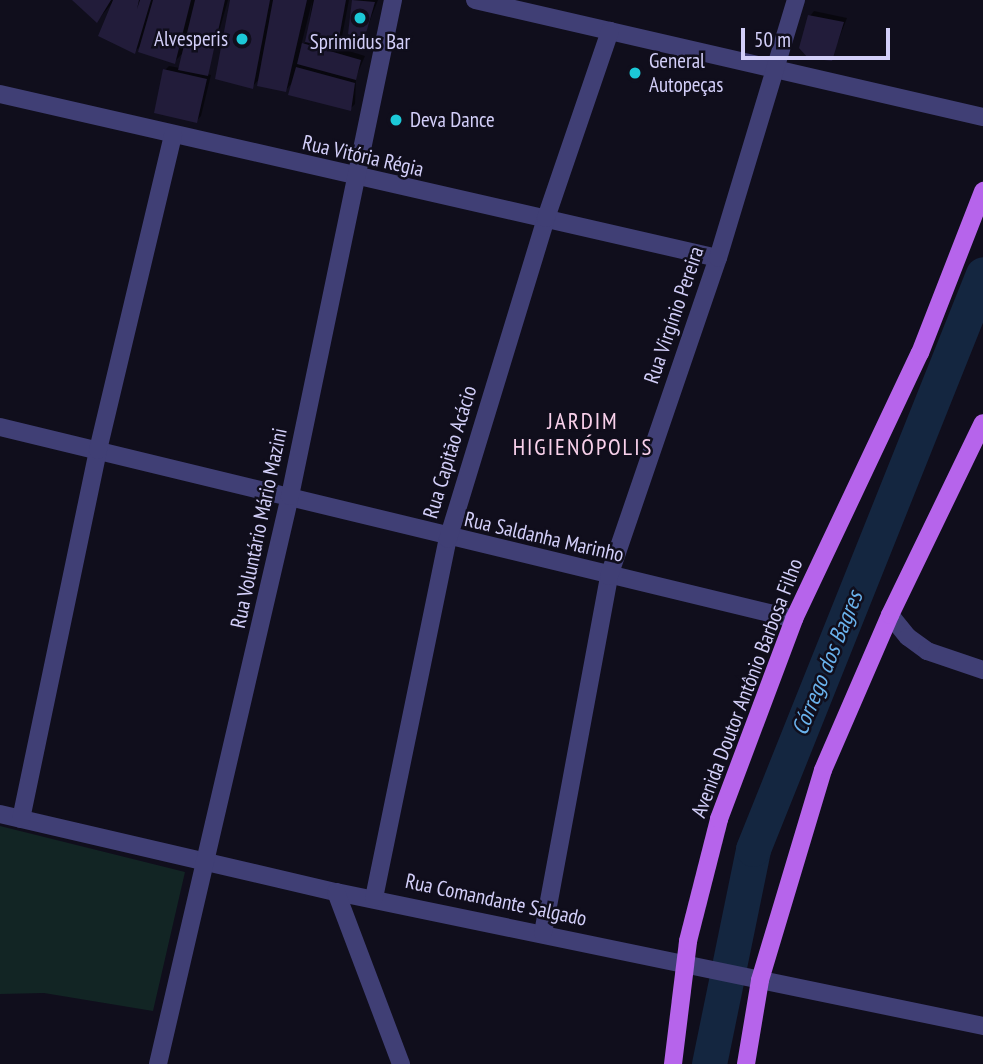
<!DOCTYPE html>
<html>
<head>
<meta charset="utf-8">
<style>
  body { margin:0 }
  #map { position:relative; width:983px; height:1064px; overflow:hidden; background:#100e1c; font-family:"PT Sans Narrow",sans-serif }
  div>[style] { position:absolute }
  .green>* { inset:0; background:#122524 }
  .shadow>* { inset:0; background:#0007 }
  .river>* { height:35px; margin:-17.5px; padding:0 17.5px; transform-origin:17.5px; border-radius:17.5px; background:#142640 }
  .building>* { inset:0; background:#221c3a }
  .minor>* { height:18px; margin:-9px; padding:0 9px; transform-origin:9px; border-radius:9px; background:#403f75 }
  .major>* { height:18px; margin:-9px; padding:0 9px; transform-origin:9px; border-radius:9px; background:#b664eb }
  .dots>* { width:19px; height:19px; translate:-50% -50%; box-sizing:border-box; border:4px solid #100e1c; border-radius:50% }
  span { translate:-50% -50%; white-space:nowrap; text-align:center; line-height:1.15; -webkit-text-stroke:5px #100e1c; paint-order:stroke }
  .poi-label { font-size:21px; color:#d3cff9 }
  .right { translate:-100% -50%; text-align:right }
  .left { translate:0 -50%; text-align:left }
  .street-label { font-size:21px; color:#d3cff9 }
  .neighbourhood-label { font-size:23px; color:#f9d1eb; letter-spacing:2px }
  .water-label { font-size:23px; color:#6ab2ec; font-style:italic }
  .scale { position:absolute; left:741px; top:28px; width:149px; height:32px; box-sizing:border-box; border:4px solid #d3cff9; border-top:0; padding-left:9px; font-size:21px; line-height:24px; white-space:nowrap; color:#d3cff9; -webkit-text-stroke:5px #100e1c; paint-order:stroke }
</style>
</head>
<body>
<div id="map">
  <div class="green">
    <div style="clip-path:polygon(0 826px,185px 872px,153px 1011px,44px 993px,0 994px)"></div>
  </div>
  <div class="shadow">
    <div style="clip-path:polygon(75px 0,228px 0,207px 74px,211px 75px,201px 116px,196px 121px,165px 70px,169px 66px,180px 68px,184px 52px,174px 62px,142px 45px,135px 51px,114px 1px,97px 21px)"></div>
    <div style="clip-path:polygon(evenodd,232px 0,349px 0,341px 42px,336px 47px,365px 56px,356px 77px,355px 104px,350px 109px,293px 82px,285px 91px,260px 78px,252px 87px,232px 0,312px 2px,307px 41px,301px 46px,312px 2px)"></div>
    <div style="clip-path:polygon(354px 0,378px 0,363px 38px,349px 33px)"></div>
    <div style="clip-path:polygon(814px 11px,847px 18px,831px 59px,810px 16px)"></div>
  </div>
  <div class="river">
    <div style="left:709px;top:1064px;width:219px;rotate:-78.4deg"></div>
    <div style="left:753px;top:849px;width:619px;rotate:-68.2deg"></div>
  </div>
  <div class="building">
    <div style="clip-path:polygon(72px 0,111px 0,97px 23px)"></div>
    <div style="clip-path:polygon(113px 0,139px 0,137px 9px,140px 0,151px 0,135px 54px,98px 36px)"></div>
    <div style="clip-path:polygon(153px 0,191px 0,175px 64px,138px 52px)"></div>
    <div style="clip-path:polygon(195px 0,225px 0,208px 76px,178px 70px)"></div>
    <div style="clip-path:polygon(230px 0,270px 0,253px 89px,215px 79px)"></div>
    <div style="clip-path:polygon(273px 0,307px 0,286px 92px,257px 86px)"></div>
    <div style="clip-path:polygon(314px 0,346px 0,337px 49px,305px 42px)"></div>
    <div style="clip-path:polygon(352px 0,375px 2px,364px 40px,348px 34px)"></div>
    <div style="clip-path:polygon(808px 15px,844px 22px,832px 61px,808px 58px,799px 48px)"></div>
    <div style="clip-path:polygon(302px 43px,361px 60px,356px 80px,297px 64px)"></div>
    <div style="clip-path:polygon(296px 67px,355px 83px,351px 111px,288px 95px)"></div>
    <div style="clip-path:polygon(163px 69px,207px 79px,197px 123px,154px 113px)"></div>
  </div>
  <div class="minor">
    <div style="left:475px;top:0;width:521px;rotate:12.97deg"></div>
    <div style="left:0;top:94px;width:736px;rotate:12.87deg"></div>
    <div style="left:0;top:427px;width:817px;rotate:13.59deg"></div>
    <div style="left:890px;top:615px;width:28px;rotate:51deg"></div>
    <div style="left:908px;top:637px;width:24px;rotate:36deg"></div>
    <div style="left:927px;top:651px;width:59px;rotate:18.7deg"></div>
    <div style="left:0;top:814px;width:345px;rotate:13.1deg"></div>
    <div style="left:336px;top:892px;width:661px;rotate:11.7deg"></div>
    <div style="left:21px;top:819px;width:377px;rotate:-78.2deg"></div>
    <div style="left:98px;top:450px;width:324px;rotate:-76.6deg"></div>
    <div style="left:336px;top:892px;width:184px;rotate:69.3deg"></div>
    <div style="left:374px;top:898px;width:367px;rotate:-78.4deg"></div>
    <div style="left:448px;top:539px;width:336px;rotate:-73deg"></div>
    <div style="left:546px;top:218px;width:198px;rotate:-71.1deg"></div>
    <div style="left:543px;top:933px;width:363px;rotate:-79.5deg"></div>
    <div style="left:609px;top:576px;width:336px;rotate:-71.1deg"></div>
    <div style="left:718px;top:258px;width:270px;rotate:-73.2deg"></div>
    <div style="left:158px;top:1064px;width:583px;rotate:-76.92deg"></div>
    <div style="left:290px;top:496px;width:507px;rotate:-78.27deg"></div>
  </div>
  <div class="major">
    <div style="left:673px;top:1064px;width:124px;rotate:-83deg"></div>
    <div style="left:688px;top:941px;width:126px;rotate:-75.7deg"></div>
    <div style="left:719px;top:819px;width:214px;rotate:-69.4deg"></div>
    <div style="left:794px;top:619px;width:294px;rotate:-64.7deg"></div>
    <div style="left:920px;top:353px;width:174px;rotate:-68.7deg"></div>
    <div style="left:746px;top:1064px;width:85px;rotate:-80.5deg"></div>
    <div style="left:760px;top:980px;width:219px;rotate:-73.3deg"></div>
    <div style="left:823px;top:770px;width:169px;rotate:-66.6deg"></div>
    <div style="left:890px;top:615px;width:213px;rotate:-64.2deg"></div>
  </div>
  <div class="dots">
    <div style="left:360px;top:18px;background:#1cc9d8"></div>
    <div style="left:242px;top:39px;background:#1cc9d8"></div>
    <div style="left:635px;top:73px;background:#1cc9d8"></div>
    <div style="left:396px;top:120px;background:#1cc9d8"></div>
  </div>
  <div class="poi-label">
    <span class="right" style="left:228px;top:39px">Alvesperis</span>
    <span style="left:360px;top:42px">Sprimidus Bar</span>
    <span class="left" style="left:649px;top:73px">General<br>Autopeças</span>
    <span class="left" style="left:410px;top:120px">Deva Dance</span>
  </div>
  <div class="street-label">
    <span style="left:363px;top:156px;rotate:13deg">Rua Vitória Régia</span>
    <span style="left:674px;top:315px;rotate:-71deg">Rua Virgínio Pereira</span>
    <span style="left:450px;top:452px;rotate:-73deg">Rua Capitão Acácio</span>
    <span style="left:259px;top:528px;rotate:-78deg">Rua Voluntário Mário Mazini</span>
    <span style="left:544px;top:537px;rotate:13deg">Rua Saldanha Marinho</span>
    <span style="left:747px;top:688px;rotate:-69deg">Avenida Doutor Antônio Barbosa Filho</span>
    <span style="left:496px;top:900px;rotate:12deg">Rua Comandante Salgado</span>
  </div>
  <div class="neighbourhood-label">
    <span style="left:583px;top:434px">JARDIM<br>HIGIENÓPOLIS</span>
  </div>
  <div class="water-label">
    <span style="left:827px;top:663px;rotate:-68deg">Córrego dos Bagres</span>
  </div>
  <div class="scale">50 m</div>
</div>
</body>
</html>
